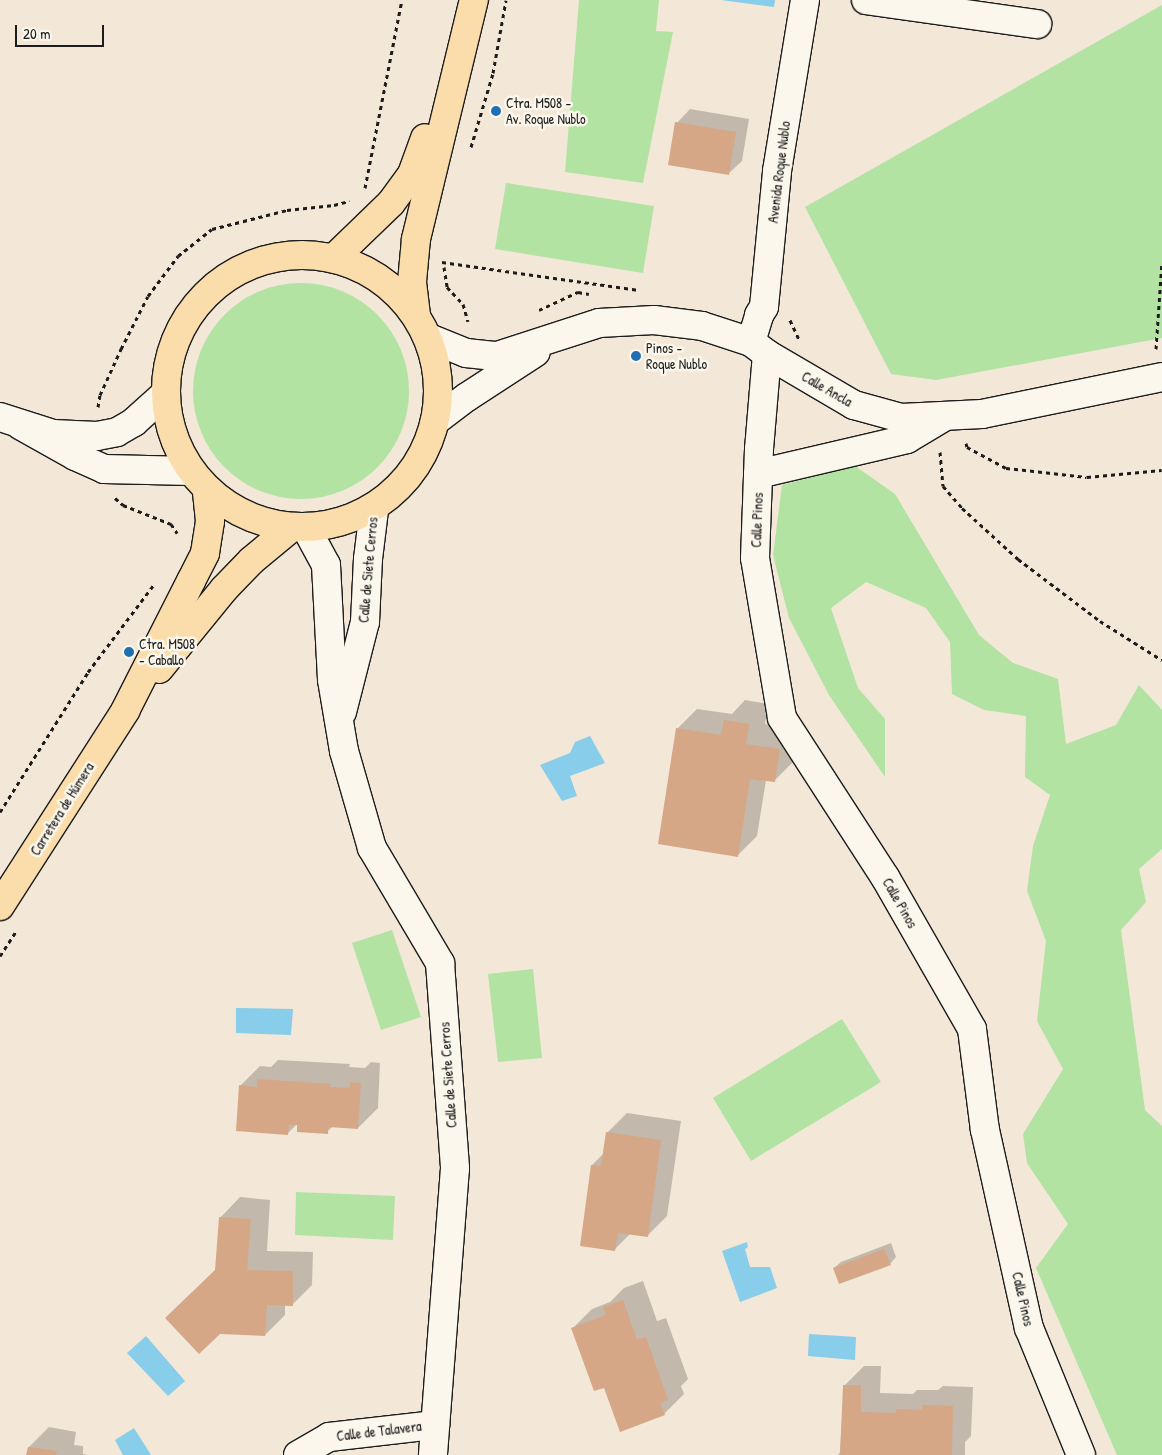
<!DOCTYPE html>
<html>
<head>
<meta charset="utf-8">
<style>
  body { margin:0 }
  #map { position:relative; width:1162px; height:1455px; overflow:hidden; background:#f3e7d8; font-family:"Patrick Hand",sans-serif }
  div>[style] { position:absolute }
  .green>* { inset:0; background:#b2e3a3 }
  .round { border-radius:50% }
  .water>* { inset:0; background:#88cdea }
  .shadow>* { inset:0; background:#0003 }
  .building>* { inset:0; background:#d5a786 }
  .path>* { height:3px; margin-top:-1.5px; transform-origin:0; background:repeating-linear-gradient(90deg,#1c1c1c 0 4px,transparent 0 8px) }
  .roads { filter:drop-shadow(1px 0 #1c1c1c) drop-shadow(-1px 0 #1c1c1c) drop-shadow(0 1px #1c1c1c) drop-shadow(0 -1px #1c1c1c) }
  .minor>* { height:28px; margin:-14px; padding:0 14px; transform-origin:14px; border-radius:14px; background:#fbf7ec }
  .major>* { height:28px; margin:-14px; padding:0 14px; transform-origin:14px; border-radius:14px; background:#fbddab }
  .major>.ring { margin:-14px; padding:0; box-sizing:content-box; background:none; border:28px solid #fbddab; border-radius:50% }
  .dots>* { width:14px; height:14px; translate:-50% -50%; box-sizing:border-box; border:2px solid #fbf7ec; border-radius:50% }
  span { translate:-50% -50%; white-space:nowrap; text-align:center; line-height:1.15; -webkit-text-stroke:5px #fbf7ec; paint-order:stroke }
  .poi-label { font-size:14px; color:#1c1c1c }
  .left { translate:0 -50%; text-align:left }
  .street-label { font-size:14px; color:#1c1c1c }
  .scale { position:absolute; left:15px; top:25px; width:89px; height:22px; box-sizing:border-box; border:2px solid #1c1c1c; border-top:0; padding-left:6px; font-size:15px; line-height:18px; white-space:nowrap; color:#1c1c1c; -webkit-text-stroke:4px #fbf7ec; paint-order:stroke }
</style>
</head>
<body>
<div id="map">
  <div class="green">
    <div style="clip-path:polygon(579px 0,659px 0,656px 31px,673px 32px,643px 183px,565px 172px)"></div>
    <div style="clip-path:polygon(1162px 5px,1162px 338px,936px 380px,891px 374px,805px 207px)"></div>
    <div style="clip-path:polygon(506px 183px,654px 206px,643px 273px,495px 249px)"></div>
    <div class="round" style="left:193px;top:283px;width:216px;height:216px"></div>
    <div style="clip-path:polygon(855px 466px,895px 494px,979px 635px,1013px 663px,1058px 679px,1066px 744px,1116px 725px,1139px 685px,1162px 710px,1162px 849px,1139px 869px,1146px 902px,1121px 930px,1145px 1110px,1162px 1126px,1162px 1455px,1117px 1455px,1036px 1268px,1068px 1224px,1027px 1163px,1023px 1134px,1063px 1069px,1037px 1021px,1046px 941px,1027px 891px,1033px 846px,1050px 795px,1025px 777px,1026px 716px,984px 710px,952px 694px,950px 642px,926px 608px,866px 582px,831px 608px,858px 688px,885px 719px,885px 777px,829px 695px,789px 618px,773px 555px,782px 485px)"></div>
    <div style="clip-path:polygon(392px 930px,421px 1017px,381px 1030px,352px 943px)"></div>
    <div style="clip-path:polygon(533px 969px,542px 1058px,498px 1062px,488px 974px)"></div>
    <div style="clip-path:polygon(842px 1019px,881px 1082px,751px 1161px,713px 1098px)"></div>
    <div style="clip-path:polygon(296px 1192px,395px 1196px,393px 1240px,295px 1235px)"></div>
  </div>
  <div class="water">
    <div style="clip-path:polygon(721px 0,775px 0,774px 7px)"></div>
    <div style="clip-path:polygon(590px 736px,605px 763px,570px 776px,577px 796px,562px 801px,540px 765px,570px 753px,575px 742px)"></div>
    <div style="clip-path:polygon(236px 1008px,293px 1009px,291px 1035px,236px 1033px)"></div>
    <div style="clip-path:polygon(747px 1242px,748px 1247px,745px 1249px,750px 1267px,770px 1267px,777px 1288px,740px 1302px,722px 1251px)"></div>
    <div style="clip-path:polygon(809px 1334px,856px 1337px,855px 1360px,808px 1356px)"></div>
    <div style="clip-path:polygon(146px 1336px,185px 1381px,168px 1396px,127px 1353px)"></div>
    <div style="clip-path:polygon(134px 1428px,151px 1455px,123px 1455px,115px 1440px)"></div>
  </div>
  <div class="shadow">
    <div style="clip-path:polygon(690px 109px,749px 119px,742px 161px,728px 174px,677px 123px)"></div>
    <div style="clip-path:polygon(745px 700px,768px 704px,765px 724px,800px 729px,794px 761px,774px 781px,766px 780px,757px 836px,737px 856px,677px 729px,697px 709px,732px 714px)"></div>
    <div style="clip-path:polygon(278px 1060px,350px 1064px,349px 1067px,365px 1068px,371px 1062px,380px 1063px,378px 1108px,358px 1128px,333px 1126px,327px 1132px,298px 1123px,288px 1133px,240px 1086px,260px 1066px,271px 1067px)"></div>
    <div style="clip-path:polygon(627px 1113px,681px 1121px,667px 1216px,647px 1236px,631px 1233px,615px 1249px,592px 1165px,604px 1153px,607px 1133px)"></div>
    <div style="clip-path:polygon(240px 1197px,270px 1200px,267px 1251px,313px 1252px,312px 1285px,292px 1305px,285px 1305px,285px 1315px,265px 1335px,216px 1270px,220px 1218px)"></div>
    <div style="clip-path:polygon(891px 1243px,896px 1257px,890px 1264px,834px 1268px,841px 1262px)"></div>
    <div style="clip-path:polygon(643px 1281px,657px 1321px,666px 1318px,688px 1379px,681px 1386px,684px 1394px,664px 1414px,605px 1386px,572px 1329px,592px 1309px,610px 1302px,624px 1288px)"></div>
    <div style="clip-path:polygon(864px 1366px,881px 1366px,880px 1393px,913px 1394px,917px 1390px,938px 1390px,943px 1386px,973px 1387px,971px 1436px,965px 1442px,965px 1455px,838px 1455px,840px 1452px,844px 1386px)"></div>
    <div style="clip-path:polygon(49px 1427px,76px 1432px,74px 1445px,83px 1446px,83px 1454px,88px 1455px,28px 1455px,29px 1447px)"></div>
  </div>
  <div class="building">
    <div style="clip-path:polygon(675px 122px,736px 132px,729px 175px,668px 165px)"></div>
    <div style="clip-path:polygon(724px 720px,749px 724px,746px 744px,780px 749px,775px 782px,750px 779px,738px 857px,658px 844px,676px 728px,721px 735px)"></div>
    <div style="clip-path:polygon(257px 1079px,330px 1084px,330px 1087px,350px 1088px,350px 1082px,361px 1083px,358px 1129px,328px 1127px,328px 1134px,297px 1132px,297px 1125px,289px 1125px,288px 1135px,236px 1131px,239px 1085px,257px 1087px)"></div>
    <div style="clip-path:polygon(606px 1132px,661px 1140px,648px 1237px,618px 1233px,615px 1251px,580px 1246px,591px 1165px,601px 1166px)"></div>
    <div style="clip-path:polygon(219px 1217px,251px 1219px,247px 1270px,293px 1271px,293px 1306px,267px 1305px,265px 1336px,220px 1334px,199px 1354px,165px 1318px,215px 1270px)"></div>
    <div style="clip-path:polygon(884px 1249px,891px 1265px,839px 1284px,833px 1268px)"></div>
    <div style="clip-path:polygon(623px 1300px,637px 1340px,646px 1337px,668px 1400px,660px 1403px,665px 1415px,620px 1432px,604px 1388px,594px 1391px,571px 1328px,606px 1315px,603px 1307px)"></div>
    <div style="clip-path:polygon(843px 1385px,861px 1385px,861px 1412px,896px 1413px,896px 1409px,922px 1410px,922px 1405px,953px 1406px,952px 1455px,840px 1455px)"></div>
    <div style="clip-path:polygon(28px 1447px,57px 1451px,56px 1455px,26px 1455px)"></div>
  </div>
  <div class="path">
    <div style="left:471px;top:147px;width:77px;rotate:-73.4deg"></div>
    <div style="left:493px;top:73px;width:74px;rotate:-79.9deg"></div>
    <div style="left:365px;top:188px;width:192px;rotate:-78.9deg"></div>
    <div style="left:442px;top:262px;width:199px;rotate:8.1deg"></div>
    <div style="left:444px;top:267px;width:20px;rotate:81deg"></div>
    <div style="left:447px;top:287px;width:23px;rotate:47deg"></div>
    <div style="left:463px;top:304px;width:18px;rotate:74deg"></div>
    <div style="left:539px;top:310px;width:43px;rotate:-24.8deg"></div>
    <div style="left:578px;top:292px;width:11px;rotate:10deg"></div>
    <div style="left:790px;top:320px;width:21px;rotate:65deg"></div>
    <div style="left:1156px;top:349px;width:87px;rotate:-86.1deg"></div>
    <div style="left:98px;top:407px;width:12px;rotate:-81deg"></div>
    <div style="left:100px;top:395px;width:51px;rotate:-65.5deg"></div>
    <div style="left:121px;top:349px;width:59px;rotate:-63deg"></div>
    <div style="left:148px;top:296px;width:50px;rotate:-53.1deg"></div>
    <div style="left:178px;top:256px;width:43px;rotate:-38.5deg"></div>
    <div style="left:212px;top:229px;width:77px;rotate:-14.2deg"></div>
    <div style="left:287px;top:210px;width:47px;rotate:-6.1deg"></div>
    <div style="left:334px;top:205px;width:16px;rotate:-15deg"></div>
    <div style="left:966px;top:443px;width:4px;rotate:76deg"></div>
    <div style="left:967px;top:447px;width:44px;rotate:28.3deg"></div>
    <div style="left:1006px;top:468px;width:81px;rotate:6.3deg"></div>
    <div style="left:1087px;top:477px;width:75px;rotate:-5.3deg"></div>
    <div style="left:940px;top:452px;width:34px;rotate:85deg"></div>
    <div style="left:943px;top:486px;width:29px;rotate:49deg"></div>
    <div style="left:962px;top:508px;width:76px;rotate:42.3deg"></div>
    <div style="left:1018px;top:559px;width:103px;rotate:37.1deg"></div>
    <div style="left:1100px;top:621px;width:73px;rotate:32.2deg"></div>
    <div style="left:115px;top:498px;width:11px;rotate:41deg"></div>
    <div style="left:123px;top:505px;width:52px;rotate:21.6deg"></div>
    <div style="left:171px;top:524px;width:11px;rotate:56deg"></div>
    <div style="left:0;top:812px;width:165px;rotate:-57.8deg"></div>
    <div style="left:88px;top:672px;width:111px;rotate:-53deg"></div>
    <div style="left:0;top:956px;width:30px;rotate:-57deg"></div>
  </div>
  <div class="roads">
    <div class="minor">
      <div style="left:866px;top:0;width:173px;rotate:8deg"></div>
      <div style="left:429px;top:338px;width:40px;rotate:22deg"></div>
      <div style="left:466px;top:353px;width:31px;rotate:6deg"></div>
      <div style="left:497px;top:356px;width:107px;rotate:-17.9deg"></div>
      <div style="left:599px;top:323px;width:55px;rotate:-3.1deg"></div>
      <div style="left:654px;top:320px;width:48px;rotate:7.1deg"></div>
      <div style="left:702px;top:326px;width:52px;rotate:18.1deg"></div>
      <div style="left:751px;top:342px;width:20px;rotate:37deg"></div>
      <div style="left:767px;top:354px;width:101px;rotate:30.4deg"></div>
      <div style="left:854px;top:405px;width:49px;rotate:15.5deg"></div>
      <div style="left:901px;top:418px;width:81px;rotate:-2.8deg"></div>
      <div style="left:982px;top:414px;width:184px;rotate:-11.6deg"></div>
      <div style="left:751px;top:342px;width:28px;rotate:-73deg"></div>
      <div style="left:759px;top:315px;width:9px;rotate:-58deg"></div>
      <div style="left:764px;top:307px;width:137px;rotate:-84.5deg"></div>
      <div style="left:777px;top:171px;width:173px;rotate:-80.7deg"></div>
      <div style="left:767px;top:354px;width:95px;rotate:94.8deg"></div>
      <div style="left:759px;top:449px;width:109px;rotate:92.1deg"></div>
      <div style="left:755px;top:558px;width:162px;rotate:80.4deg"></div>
      <div style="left:782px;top:718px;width:189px;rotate:57.1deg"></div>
      <div style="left:885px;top:877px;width:175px;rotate:60.2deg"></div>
      <div style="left:972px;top:1029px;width:102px;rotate:82.7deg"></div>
      <div style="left:985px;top:1130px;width:203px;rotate:77.5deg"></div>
      <div style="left:1029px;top:1328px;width:137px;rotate:67.7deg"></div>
      <div style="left:0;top:417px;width:56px;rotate:17.8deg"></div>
      <div style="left:53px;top:434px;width:44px;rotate:2.6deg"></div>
      <div style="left:97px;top:436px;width:20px;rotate:-11deg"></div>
      <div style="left:117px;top:432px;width:20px;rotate:-30deg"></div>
      <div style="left:134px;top:422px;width:42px;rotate:-42.1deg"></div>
      <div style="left:435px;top:421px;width:40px;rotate:-37deg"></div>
      <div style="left:467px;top:397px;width:82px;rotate:-33.1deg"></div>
      <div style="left:20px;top:425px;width:63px;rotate:29.4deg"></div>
      <div style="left:75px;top:456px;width:32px;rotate:24deg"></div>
      <div style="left:104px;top:469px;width:87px;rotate:1.3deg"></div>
      <div style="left:758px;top:474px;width:153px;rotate:-13.2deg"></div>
      <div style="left:907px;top:439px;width:41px;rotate:-31deg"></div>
      <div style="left:306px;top:528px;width:42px;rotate:61.6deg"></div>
      <div style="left:326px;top:565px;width:115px;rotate:87deg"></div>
      <div style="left:332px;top:680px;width:72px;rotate:80.4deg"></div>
      <div style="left:344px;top:751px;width:101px;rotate:73.9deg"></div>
      <div style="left:372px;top:848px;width:134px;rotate:59.4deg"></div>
      <div style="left:440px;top:963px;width:206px;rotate:85.8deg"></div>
      <div style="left:455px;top:1168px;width:288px;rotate:94.4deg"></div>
      <div style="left:342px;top:712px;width:93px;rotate:-75.7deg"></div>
      <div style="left:365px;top:622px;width:63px;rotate:-87.3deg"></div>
      <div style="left:368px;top:559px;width:49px;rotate:-83deg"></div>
      <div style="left:298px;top:1455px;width:36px;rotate:-30deg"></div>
      <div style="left:329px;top:1437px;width:107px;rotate:-6.5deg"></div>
    </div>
    <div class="major">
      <div class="ring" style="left:166px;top:255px;width:244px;height:244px"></div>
      <div style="left:334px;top:258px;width:79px;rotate:-44deg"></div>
      <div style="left:391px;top:203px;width:36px;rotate:-54deg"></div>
      <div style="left:412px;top:174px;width:38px;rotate:-70deg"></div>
      <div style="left:416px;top:315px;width:33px;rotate:-97deg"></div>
      <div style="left:412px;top:282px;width:43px;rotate:-84.7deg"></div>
      <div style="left:416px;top:239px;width:246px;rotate:-76.4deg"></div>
      <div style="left:159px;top:669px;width:103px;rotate:-50.9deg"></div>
      <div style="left:224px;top:589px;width:39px;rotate:-46deg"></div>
      <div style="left:251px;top:561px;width:53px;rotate:-39.7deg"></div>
      <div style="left:0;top:906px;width:232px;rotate:-57.3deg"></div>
      <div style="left:125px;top:711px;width:146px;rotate:-63.1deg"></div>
      <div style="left:191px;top:581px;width:31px;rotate:-63deg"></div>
      <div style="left:205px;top:553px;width:32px;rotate:-81deg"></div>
      <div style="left:210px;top:521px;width:30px;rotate:-96deg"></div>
    </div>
  </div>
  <div class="dots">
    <div style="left:496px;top:111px;background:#1f6fb2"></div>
    <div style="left:636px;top:356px;background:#1f6fb2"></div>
    <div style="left:129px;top:652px;background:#1f6fb2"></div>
  </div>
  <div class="poi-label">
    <span class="left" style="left:506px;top:111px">Ctra. M508 -<br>Av. Roque Nublo</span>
    <span class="left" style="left:646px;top:356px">Pinos -<br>Roque Nublo</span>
    <span class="left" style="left:139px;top:652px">Ctra. M508<br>- Caballo</span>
  </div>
  <div class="street-label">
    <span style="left:779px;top:172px;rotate:-83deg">Avenida Roque Nublo</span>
    <span style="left:827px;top:389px;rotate:30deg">Calle Ancla</span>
    <span style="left:757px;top:520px;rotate:-88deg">Calle Pinos</span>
    <span style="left:368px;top:570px;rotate:-85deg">Calle de Siete Cerros</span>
    <span style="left:62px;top:809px;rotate:-58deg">Carretera de Húmera</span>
    <span style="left:900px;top:903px;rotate:60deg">Calle Pinos</span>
    <span style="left:448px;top:1075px;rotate:-94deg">Calle de Siete Cerros</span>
    <span style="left:1023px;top:1299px;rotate:77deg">Calle Pinos</span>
    <span style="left:379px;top:1431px;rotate:-7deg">Calle de Talavera</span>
  </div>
  <div class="scale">20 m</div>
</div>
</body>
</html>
